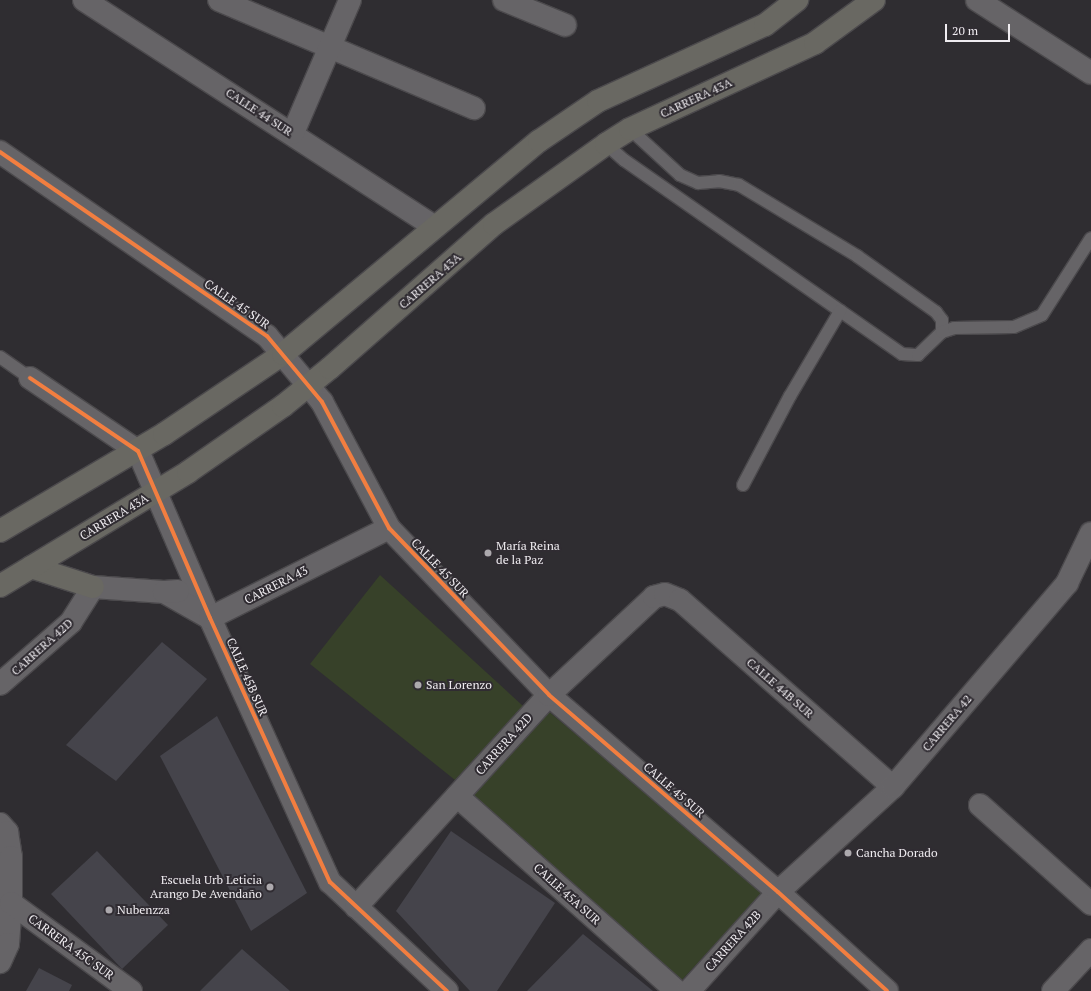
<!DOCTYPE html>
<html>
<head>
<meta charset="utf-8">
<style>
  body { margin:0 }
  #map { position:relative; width:1091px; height:991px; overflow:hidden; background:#2f2d31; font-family:"PT Serif",serif }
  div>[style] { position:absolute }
  .green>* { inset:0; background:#374129 }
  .building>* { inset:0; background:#45444b }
  .roads { filter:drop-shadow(1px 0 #4b494c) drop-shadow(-1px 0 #4b494c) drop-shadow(0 1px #4b494c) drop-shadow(0 -1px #4b494c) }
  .service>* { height:12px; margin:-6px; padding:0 6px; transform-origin:6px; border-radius:6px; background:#666467 }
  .minor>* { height:22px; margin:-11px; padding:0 11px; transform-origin:11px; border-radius:11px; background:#666467 }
  .primary>* { height:22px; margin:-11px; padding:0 11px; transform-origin:11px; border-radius:11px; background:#696862 }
  .cycleway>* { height:4px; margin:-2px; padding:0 2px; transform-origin:2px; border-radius:2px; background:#f27e40 }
  .dots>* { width:11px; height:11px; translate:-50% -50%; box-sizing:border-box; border:2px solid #302c32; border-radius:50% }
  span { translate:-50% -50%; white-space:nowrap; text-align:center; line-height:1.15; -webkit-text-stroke:4px #302c32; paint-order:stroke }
  .street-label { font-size:12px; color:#efecf0 }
  .poi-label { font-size:12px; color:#efecf0 }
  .left { translate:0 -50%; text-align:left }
  .right { translate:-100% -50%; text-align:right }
  .scale { position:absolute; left:945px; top:24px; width:65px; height:18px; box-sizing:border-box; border:2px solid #efecf0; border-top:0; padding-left:5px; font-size:12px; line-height:14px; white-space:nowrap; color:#efecf0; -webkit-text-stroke:3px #302c32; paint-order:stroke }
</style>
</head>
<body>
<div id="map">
  <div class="green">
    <div style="clip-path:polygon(380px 575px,523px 706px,455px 780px,310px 664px)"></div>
    <div style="clip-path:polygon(548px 711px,764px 891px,680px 982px,472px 796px)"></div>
  </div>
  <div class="building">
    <div style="clip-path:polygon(162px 642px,207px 679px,116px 781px,66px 745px)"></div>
    <div style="clip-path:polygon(217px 716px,307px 893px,251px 931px,160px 756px)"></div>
    <div style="clip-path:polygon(451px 831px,555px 903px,497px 991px,470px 991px,396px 911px)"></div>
    <div style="clip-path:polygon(97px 851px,168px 925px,122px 969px,51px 894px)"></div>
    <div style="clip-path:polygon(583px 934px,653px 991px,527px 991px)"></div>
    <div style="clip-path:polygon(242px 949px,290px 991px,200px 991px)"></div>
    <div style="clip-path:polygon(39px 968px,72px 985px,69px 991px,26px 991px)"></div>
  </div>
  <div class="roads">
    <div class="service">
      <div style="left:630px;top:129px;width:68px;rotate:42.6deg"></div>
      <div style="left:680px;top:175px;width:20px;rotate:24deg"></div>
      <div style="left:698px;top:183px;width:21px;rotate:-5deg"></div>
      <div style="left:719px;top:181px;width:20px;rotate:11deg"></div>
      <div style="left:739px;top:185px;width:138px;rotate:31deg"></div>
      <div style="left:857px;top:256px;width:97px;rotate:35.3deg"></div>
      <div style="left:936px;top:312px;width:10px;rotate:53deg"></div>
      <div style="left:942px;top:320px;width:12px;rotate:90deg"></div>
      <div style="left:606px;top:144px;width:24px;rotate:42deg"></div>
      <div style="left:624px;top:160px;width:339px;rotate:34.9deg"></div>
      <div style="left:902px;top:354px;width:16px;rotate:4deg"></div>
      <div style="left:918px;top:355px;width:33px;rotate:-44deg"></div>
      <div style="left:942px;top:332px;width:13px;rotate:-18deg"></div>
      <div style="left:954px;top:328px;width:60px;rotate:-1deg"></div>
      <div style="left:1014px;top:327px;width:30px;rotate:-23deg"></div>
      <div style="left:1042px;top:315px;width:91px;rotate:-57.5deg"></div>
      <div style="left:0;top:357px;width:37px;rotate:35deg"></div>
      <div style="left:743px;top:485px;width:101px;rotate:-62.2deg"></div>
      <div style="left:790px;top:396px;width:99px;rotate:-59.5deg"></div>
    </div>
    <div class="minor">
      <div style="left:84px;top:0;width:417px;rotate:32.9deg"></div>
      <div style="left:219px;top:0;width:277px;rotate:23deg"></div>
      <div style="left:504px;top:0;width:66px;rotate:22.3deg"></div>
      <div style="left:977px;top:0;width:135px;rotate:32.6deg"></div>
      <div style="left:293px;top:133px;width:145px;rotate:-66.8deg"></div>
      <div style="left:0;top:152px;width:324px;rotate:34.6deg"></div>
      <div style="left:267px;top:336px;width:86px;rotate:50.2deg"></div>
      <div style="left:322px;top:402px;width:143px;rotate:62deg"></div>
      <div style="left:389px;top:528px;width:231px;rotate:46.2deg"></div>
      <div style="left:549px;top:695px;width:302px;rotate:40.7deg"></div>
      <div style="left:778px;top:892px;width:147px;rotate:42.2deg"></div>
      <div style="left:30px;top:378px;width:130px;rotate:34.1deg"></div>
      <div style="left:138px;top:451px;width:182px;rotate:66.7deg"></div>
      <div style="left:210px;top:618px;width:290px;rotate:65.6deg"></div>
      <div style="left:330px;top:882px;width:160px;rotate:43deg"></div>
      <div style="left:164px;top:592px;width:53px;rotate:29.5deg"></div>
      <div style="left:210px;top:618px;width:200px;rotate:-26.7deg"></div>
      <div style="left:0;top:684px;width:94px;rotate:-41.1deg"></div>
      <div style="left:71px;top:622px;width:41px;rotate:-57.8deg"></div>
      <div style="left:93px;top:587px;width:71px;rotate:4deg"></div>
      <div style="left:164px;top:592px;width:14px;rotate:-4deg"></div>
      <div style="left:457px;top:796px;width:294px;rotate:41.6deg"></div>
      <div style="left:980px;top:805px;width:149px;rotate:41.7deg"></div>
      <div style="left:0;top:824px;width:11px;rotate:49deg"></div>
      <div style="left:7px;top:832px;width:25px;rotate:81deg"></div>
      <div style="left:11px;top:857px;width:46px;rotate:90deg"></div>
      <div style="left:11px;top:903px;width:41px;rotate:94.2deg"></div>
      <div style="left:8px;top:944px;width:20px;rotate:114deg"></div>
      <div style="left:11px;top:903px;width:149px;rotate:36.3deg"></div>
      <div style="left:356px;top:907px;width:287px;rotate:-47.7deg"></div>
      <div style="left:549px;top:695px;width:144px;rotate:-43deg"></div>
      <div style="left:654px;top:597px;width:11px;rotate:-15deg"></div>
      <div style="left:665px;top:594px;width:16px;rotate:22deg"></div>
      <div style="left:680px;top:600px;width:283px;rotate:41.3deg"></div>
      <div style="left:689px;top:991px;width:133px;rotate:-48deg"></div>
      <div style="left:778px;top:892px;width:156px;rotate:-42.4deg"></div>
      <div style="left:893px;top:787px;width:268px;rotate:-49.5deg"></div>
      <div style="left:1067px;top:583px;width:55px;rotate:-64.4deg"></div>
      <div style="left:1053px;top:991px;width:56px;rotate:-47.2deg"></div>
    </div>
    <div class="primary">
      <div style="left:0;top:531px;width:191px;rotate:-30.6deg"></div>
      <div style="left:164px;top:434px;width:143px;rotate:-33.9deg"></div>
      <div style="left:283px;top:354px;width:333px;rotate:-39.8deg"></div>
      <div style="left:539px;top:141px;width:71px;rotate:-34.1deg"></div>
      <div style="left:598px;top:101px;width:183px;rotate:-24.5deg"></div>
      <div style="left:765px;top:25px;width:41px;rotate:-38deg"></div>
      <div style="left:31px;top:567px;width:65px;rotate:17.9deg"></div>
      <div style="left:0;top:586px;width:220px;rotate:-31.2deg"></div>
      <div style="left:188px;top:472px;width:116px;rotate:-34.8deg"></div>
      <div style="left:283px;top:406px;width:60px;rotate:-39deg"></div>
      <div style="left:330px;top:368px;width:218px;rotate:-41.3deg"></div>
      <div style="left:494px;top:224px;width:138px;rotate:-35.5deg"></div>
      <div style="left:606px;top:144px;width:28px;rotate:-32deg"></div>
      <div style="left:630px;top:129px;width:204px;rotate:-24.9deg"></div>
      <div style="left:815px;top:43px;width:73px;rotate:-36.1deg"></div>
    </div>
  </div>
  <div class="cycleway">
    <div style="left:0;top:152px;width:324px;rotate:34.6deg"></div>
    <div style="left:267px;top:336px;width:86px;rotate:50.2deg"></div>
    <div style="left:322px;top:402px;width:143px;rotate:62deg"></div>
    <div style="left:389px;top:528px;width:231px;rotate:46.2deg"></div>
    <div style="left:549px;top:695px;width:302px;rotate:40.7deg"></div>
    <div style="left:778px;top:892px;width:147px;rotate:42.2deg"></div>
    <div style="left:30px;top:378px;width:130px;rotate:34.1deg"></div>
    <div style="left:138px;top:451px;width:182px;rotate:66.7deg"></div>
    <div style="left:210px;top:618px;width:290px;rotate:65.6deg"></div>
    <div style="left:330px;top:882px;width:160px;rotate:43deg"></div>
  </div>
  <div class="dots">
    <div style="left:488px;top:553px;background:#aca9ad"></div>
    <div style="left:418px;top:685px;background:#aca9ad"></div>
    <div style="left:848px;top:853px;background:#aca9ad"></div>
    <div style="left:270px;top:887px;background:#aca9ad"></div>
    <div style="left:109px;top:910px;background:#aca9ad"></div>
  </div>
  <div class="street-label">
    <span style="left:696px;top:98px;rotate:-25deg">CARRERA 43A</span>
    <span style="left:259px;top:112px;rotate:33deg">CALLE 44 SUR</span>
    <span style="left:430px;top:281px;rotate:-41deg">CARRERA 43A</span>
    <span style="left:237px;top:304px;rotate:35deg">CALLE 45 SUR</span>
    <span style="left:114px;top:517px;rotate:-31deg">CARRERA 43A</span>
    <span style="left:440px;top:568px;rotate:46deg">CALLE 45 SUR</span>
    <span style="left:276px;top:585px;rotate:-27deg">CARRERA 43</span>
    <span style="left:42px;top:647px;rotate:-42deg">CARRERA 42D</span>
    <span style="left:247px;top:677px;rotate:66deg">CALLE 45B SUR</span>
    <span style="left:780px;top:688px;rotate:41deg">CALLE 44B SUR</span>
    <span style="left:947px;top:723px;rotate:-50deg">CARRERA 42</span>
    <span style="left:504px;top:744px;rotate:-48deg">CARRERA 42D</span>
    <span style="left:674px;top:790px;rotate:41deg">CALLE 45 SUR</span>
    <span style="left:567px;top:894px;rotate:42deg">CALLE 45A SUR</span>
    <span style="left:733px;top:941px;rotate:-48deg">CARRERA 42B</span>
    <span style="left:71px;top:947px;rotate:36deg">CARRERA 45C SUR</span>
  </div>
  <div class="poi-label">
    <span class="left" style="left:496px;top:553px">María Reina<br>de la Paz</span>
    <span class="left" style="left:426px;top:685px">San Lorenzo</span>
    <span class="left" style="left:856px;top:853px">Cancha Dorado</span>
    <span class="right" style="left:262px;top:887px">Escuela Urb Leticia<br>Arango De Avendaño</span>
    <span class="left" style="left:117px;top:910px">Nubenzza</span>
  </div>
  <div class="scale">20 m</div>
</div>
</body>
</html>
